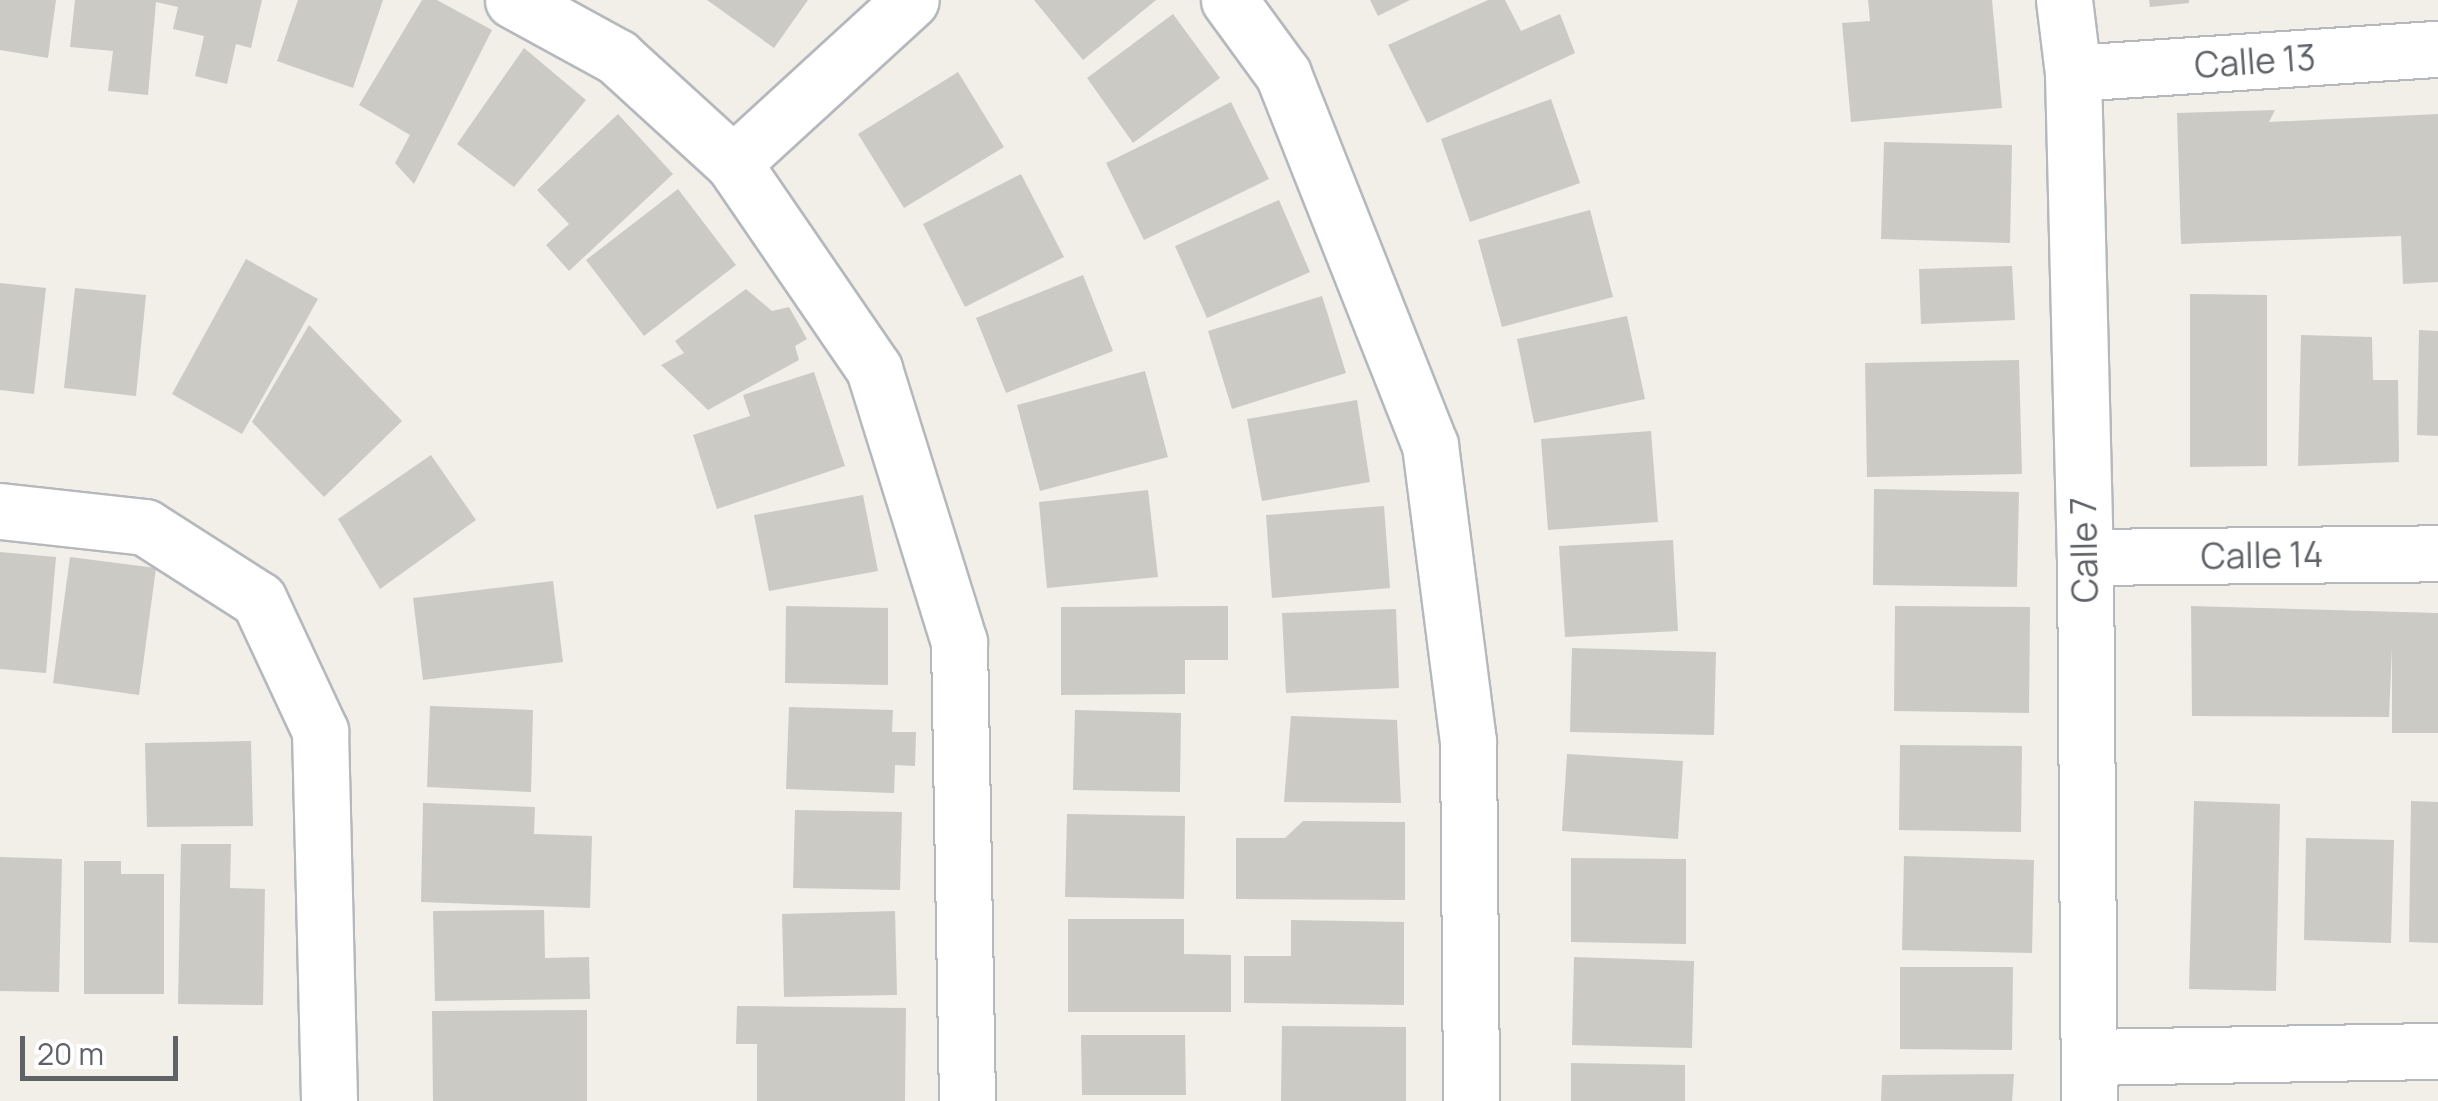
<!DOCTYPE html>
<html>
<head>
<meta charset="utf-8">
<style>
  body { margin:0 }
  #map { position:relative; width:2438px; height:1101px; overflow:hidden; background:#f1efe8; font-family:Manrope,sans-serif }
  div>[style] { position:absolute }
  .building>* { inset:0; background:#cccac5 }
  .roads { filter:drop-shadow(2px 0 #b5b8bc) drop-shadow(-2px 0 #b5b8bc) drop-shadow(0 2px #b5b8bc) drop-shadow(0 -2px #b5b8bc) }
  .minor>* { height:55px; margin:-27.5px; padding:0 27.5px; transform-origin:27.5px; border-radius:27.5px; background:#fff }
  span { translate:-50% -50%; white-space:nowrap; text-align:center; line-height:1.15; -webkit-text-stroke:8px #fff; paint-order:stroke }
  .street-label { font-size:35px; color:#5f6368 }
  .scale { position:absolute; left:20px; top:1036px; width:158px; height:45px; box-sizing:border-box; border:5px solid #5f6368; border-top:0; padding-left:12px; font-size:30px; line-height:35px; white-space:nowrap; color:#5f6368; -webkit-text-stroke:8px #fff; paint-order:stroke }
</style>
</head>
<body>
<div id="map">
  <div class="building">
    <div style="clip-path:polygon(0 0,56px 0,48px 58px,0 50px)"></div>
    <div style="clip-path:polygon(75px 0,262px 0,251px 48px,236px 44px,227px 84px,195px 76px,204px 36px,173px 29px,178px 7px,156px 2px,148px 95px,108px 91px,113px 51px,70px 47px)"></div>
    <div style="clip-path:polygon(298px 0,383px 0,353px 88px,277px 61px)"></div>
    <div style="clip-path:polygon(422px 0,437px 0,492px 30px,414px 184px,395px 163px,410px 135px,359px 105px)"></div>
    <div style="clip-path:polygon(707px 0,808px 0,774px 48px)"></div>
    <div style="clip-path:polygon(1034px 0,1156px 0,1083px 60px)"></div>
    <div style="clip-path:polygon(1370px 0,1410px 0,1378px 16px)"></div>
    <div style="clip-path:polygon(1488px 0,1505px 0,1521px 31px,1560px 14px,1575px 53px,1427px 123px,1388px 45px)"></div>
    <div style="clip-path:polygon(1868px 0,1992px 0,2002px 108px,1851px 122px,1842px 23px,1870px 21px)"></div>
    <div style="clip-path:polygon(2149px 0,2189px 0,2189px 3px,2150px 7px)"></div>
    <div style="clip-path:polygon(1173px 14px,1220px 78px,1133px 143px,1087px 78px)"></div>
    <div style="clip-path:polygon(524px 48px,586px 100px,514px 187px,457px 144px)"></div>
    <div style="clip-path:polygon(958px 72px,1004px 147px,904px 208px,858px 134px)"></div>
    <div style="clip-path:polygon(1551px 99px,1580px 183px,1470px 222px,1441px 139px)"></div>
    <div style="clip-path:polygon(1231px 102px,1269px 179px,1144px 240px,1106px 163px)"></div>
    <div style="clip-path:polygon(2275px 110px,2269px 122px,2438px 114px,2438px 282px,2403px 284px,2401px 236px,2181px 244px,2177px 113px)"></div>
    <div style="clip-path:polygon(618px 114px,673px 174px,569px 271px,546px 245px,569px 224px,537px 190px)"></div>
    <div style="clip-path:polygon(1884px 142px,2012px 145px,2010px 243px,1881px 239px)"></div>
    <div style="clip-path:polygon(1021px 174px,1064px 257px,965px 307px,923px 224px)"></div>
    <div style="clip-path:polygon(678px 189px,736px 265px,644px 336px,586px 260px)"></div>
    <div style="clip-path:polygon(1279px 200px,1310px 272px,1207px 318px,1175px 246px)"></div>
    <div style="clip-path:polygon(1590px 210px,1613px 297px,1502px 327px,1478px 240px)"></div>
    <div style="clip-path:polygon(246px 259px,318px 299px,242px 434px,172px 394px)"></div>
    <div style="clip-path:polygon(2012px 266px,2015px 320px,1921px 324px,1919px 269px)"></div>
    <div style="clip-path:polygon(1083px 275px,1113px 351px,1006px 393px,976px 318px)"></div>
    <div style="clip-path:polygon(0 283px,46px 288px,34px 394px,0 390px)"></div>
    <div style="clip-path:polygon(75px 288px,146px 295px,136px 396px,64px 388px)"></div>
    <div style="clip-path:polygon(746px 289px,772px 311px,789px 307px,807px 339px,795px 346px,799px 360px,708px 410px,661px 365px,684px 353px,675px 341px)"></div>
    <div style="clip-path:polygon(2190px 294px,2267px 295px,2267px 466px,2190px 467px)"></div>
    <div style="clip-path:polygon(1322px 296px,1346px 373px,1232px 409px,1208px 331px)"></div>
    <div style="clip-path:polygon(1627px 316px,1645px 399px,1534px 423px,1517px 339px)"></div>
    <div style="clip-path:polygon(309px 325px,402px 421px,324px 497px,252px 422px)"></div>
    <div style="clip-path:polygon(2419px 330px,2438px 331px,2438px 436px,2417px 435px)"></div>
    <div style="clip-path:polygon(2301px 335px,2372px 337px,2373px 380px,2398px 380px,2399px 462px,2298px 466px)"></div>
    <div style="clip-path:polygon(2019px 360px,2022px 474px,1867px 477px,1865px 363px)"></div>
    <div style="clip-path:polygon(1145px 371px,1168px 457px,1040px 491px,1017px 405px)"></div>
    <div style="clip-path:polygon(814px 372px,845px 466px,717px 509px,693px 435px,750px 416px,743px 395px)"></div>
    <div style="clip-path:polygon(1357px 400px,1370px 482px,1262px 501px,1247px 419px)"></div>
    <div style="clip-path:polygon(1651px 431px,1658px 522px,1548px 530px,1541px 439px)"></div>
    <div style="clip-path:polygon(431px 455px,476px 520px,380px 589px,338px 519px)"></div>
    <div style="clip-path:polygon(1874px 489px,2019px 492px,2017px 587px,1873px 585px)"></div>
    <div style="clip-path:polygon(1148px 490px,1158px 577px,1047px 588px,1039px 502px)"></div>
    <div style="clip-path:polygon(863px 495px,878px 571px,769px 591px,754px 515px)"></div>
    <div style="clip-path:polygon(1384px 506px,1390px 588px,1272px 598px,1266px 515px)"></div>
    <div style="clip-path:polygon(1673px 540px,1678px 631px,1565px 637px,1559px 546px)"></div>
    <div style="clip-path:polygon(0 552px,56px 557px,46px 673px,0 669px)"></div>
    <div style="clip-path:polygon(70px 557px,156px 568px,139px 695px,53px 683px)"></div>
    <div style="clip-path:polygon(553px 581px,563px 662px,423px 680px,413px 598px)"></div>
    <div style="clip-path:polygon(786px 606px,888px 608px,888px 685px,785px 683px)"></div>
    <div style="clip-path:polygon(1228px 606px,1228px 660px,1185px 660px,1185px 694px,1061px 695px,1061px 607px)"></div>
    <div style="clip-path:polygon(1895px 606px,2030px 607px,2029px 713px,1894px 711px)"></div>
    <div style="clip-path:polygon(2191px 606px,2438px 613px,2438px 733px,2392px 733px,2392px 647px,2389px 717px,2192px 716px)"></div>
    <div style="clip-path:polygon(1396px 609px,1399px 688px,1286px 693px,1282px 613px)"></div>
    <div style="clip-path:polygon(1572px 648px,1716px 652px,1714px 735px,1570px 732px)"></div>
    <div style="clip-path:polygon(430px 706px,533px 710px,531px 792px,427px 787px)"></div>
    <div style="clip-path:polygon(789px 707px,893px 710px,892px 732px,916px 732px,915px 766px,895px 765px,894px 793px,786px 789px)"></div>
    <div style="clip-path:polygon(1075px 710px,1181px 713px,1180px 792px,1073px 790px)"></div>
    <div style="clip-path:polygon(1291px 716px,1397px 720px,1401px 803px,1284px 802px)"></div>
    <div style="clip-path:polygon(251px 741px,253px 826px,147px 827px,145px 743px)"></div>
    <div style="clip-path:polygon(1900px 745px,2022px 746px,2021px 832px,1899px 830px)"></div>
    <div style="clip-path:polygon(1567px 754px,1683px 761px,1678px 839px,1562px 831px)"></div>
    <div style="clip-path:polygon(2194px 801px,2280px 804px,2276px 991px,2189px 989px)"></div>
    <div style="clip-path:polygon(2411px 801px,2438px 802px,2438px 943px,2409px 942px)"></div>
    <div style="clip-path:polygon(423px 803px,535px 807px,534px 834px,592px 836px,590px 908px,421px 902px)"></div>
    <div style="clip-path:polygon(795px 810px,902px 812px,900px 890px,793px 888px)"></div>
    <div style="clip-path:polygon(1067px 814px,1185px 816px,1184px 899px,1065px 897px)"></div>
    <div style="clip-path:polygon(1303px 821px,1405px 822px,1405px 900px,1236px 899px,1236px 838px,1285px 838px)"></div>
    <div style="clip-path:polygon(2306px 838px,2394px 840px,2391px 943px,2304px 940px)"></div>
    <div style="clip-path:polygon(181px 844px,231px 844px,230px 888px,265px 889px,263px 1005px,178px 1004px)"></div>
    <div style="clip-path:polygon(1904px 856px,2034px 860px,2032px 953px,1902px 950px)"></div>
    <div style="clip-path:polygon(0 857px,62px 859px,59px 992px,0 991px)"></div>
    <div style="clip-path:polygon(1571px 858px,1686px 859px,1686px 944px,1571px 942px)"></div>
    <div style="clip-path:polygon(84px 861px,121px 861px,121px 874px,164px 874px,164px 994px,84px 994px)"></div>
    <div style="clip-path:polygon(544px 910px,545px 958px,589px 957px,590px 999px,435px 1001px,433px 911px)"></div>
    <div style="clip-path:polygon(895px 911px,897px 995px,784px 997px,782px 914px)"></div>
    <div style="clip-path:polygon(1068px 919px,1184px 919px,1184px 954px,1231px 955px,1231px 1012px,1068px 1012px)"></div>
    <div style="clip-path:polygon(1291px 920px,1404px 922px,1404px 1005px,1244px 1003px,1244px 956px,1291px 956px)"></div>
    <div style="clip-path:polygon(1574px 957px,1694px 961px,1692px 1048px,1572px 1045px)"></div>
    <div style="clip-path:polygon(1900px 967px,2013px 967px,2012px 1050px,1900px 1049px)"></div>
    <div style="clip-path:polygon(737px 1006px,906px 1008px,905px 1101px,757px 1101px,757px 1044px,736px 1044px)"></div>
    <div style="clip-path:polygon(587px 1010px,587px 1101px,433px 1101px,432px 1011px)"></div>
    <div style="clip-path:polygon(1282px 1026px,1406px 1027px,1406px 1101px,1281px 1101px)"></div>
    <div style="clip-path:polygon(1081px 1035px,1185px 1035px,1186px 1095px,1082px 1095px)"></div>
    <div style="clip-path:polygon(1571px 1063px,1685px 1065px,1685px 1101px,1571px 1101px)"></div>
    <div style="clip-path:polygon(2014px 1074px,2012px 1101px,1881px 1101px,1882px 1075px)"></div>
  </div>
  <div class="roads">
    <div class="minor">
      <div style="left:513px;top:0;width:119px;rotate:28.7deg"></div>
      <div style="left:617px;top:57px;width:157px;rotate:42.4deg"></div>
      <div style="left:733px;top:163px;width:250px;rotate:55.6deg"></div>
      <div style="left:874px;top:369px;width:286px;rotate:72.7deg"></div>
      <div style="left:959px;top:642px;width:459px;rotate:89deg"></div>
      <div style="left:1229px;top:0;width:92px;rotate:53.9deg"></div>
      <div style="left:1283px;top:74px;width:399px;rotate:68.4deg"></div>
      <div style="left:1430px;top:445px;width:298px;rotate:82.7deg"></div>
      <div style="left:1468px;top:741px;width:360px;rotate:89.5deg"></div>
      <div style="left:2064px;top:0;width:74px;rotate:83deg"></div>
      <div style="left:2073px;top:73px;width:484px;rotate:88.6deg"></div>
      <div style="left:2085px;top:557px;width:544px;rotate:89.58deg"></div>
      <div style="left:2073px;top:73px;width:366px;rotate:-3.8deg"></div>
      <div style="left:733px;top:163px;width:241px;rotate:-42.5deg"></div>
      <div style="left:0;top:511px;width:146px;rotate:6.3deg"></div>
      <div style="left:145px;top:527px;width:135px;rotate:32.6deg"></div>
      <div style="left:259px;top:600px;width:145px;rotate:65deg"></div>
      <div style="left:320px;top:731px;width:370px;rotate:88.6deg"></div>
      <div style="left:2085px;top:557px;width:353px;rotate:-0.6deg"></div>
      <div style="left:2089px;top:1057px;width:349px;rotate:-1deg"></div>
    </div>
  </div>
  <div class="street-label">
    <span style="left:2255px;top:61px;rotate:-4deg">Calle 13</span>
    <span style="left:2084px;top:550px;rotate:-91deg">Calle 7</span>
    <span style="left:2262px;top:555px;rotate:-1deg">Calle 14</span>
  </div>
  <div class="scale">20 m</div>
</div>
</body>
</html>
